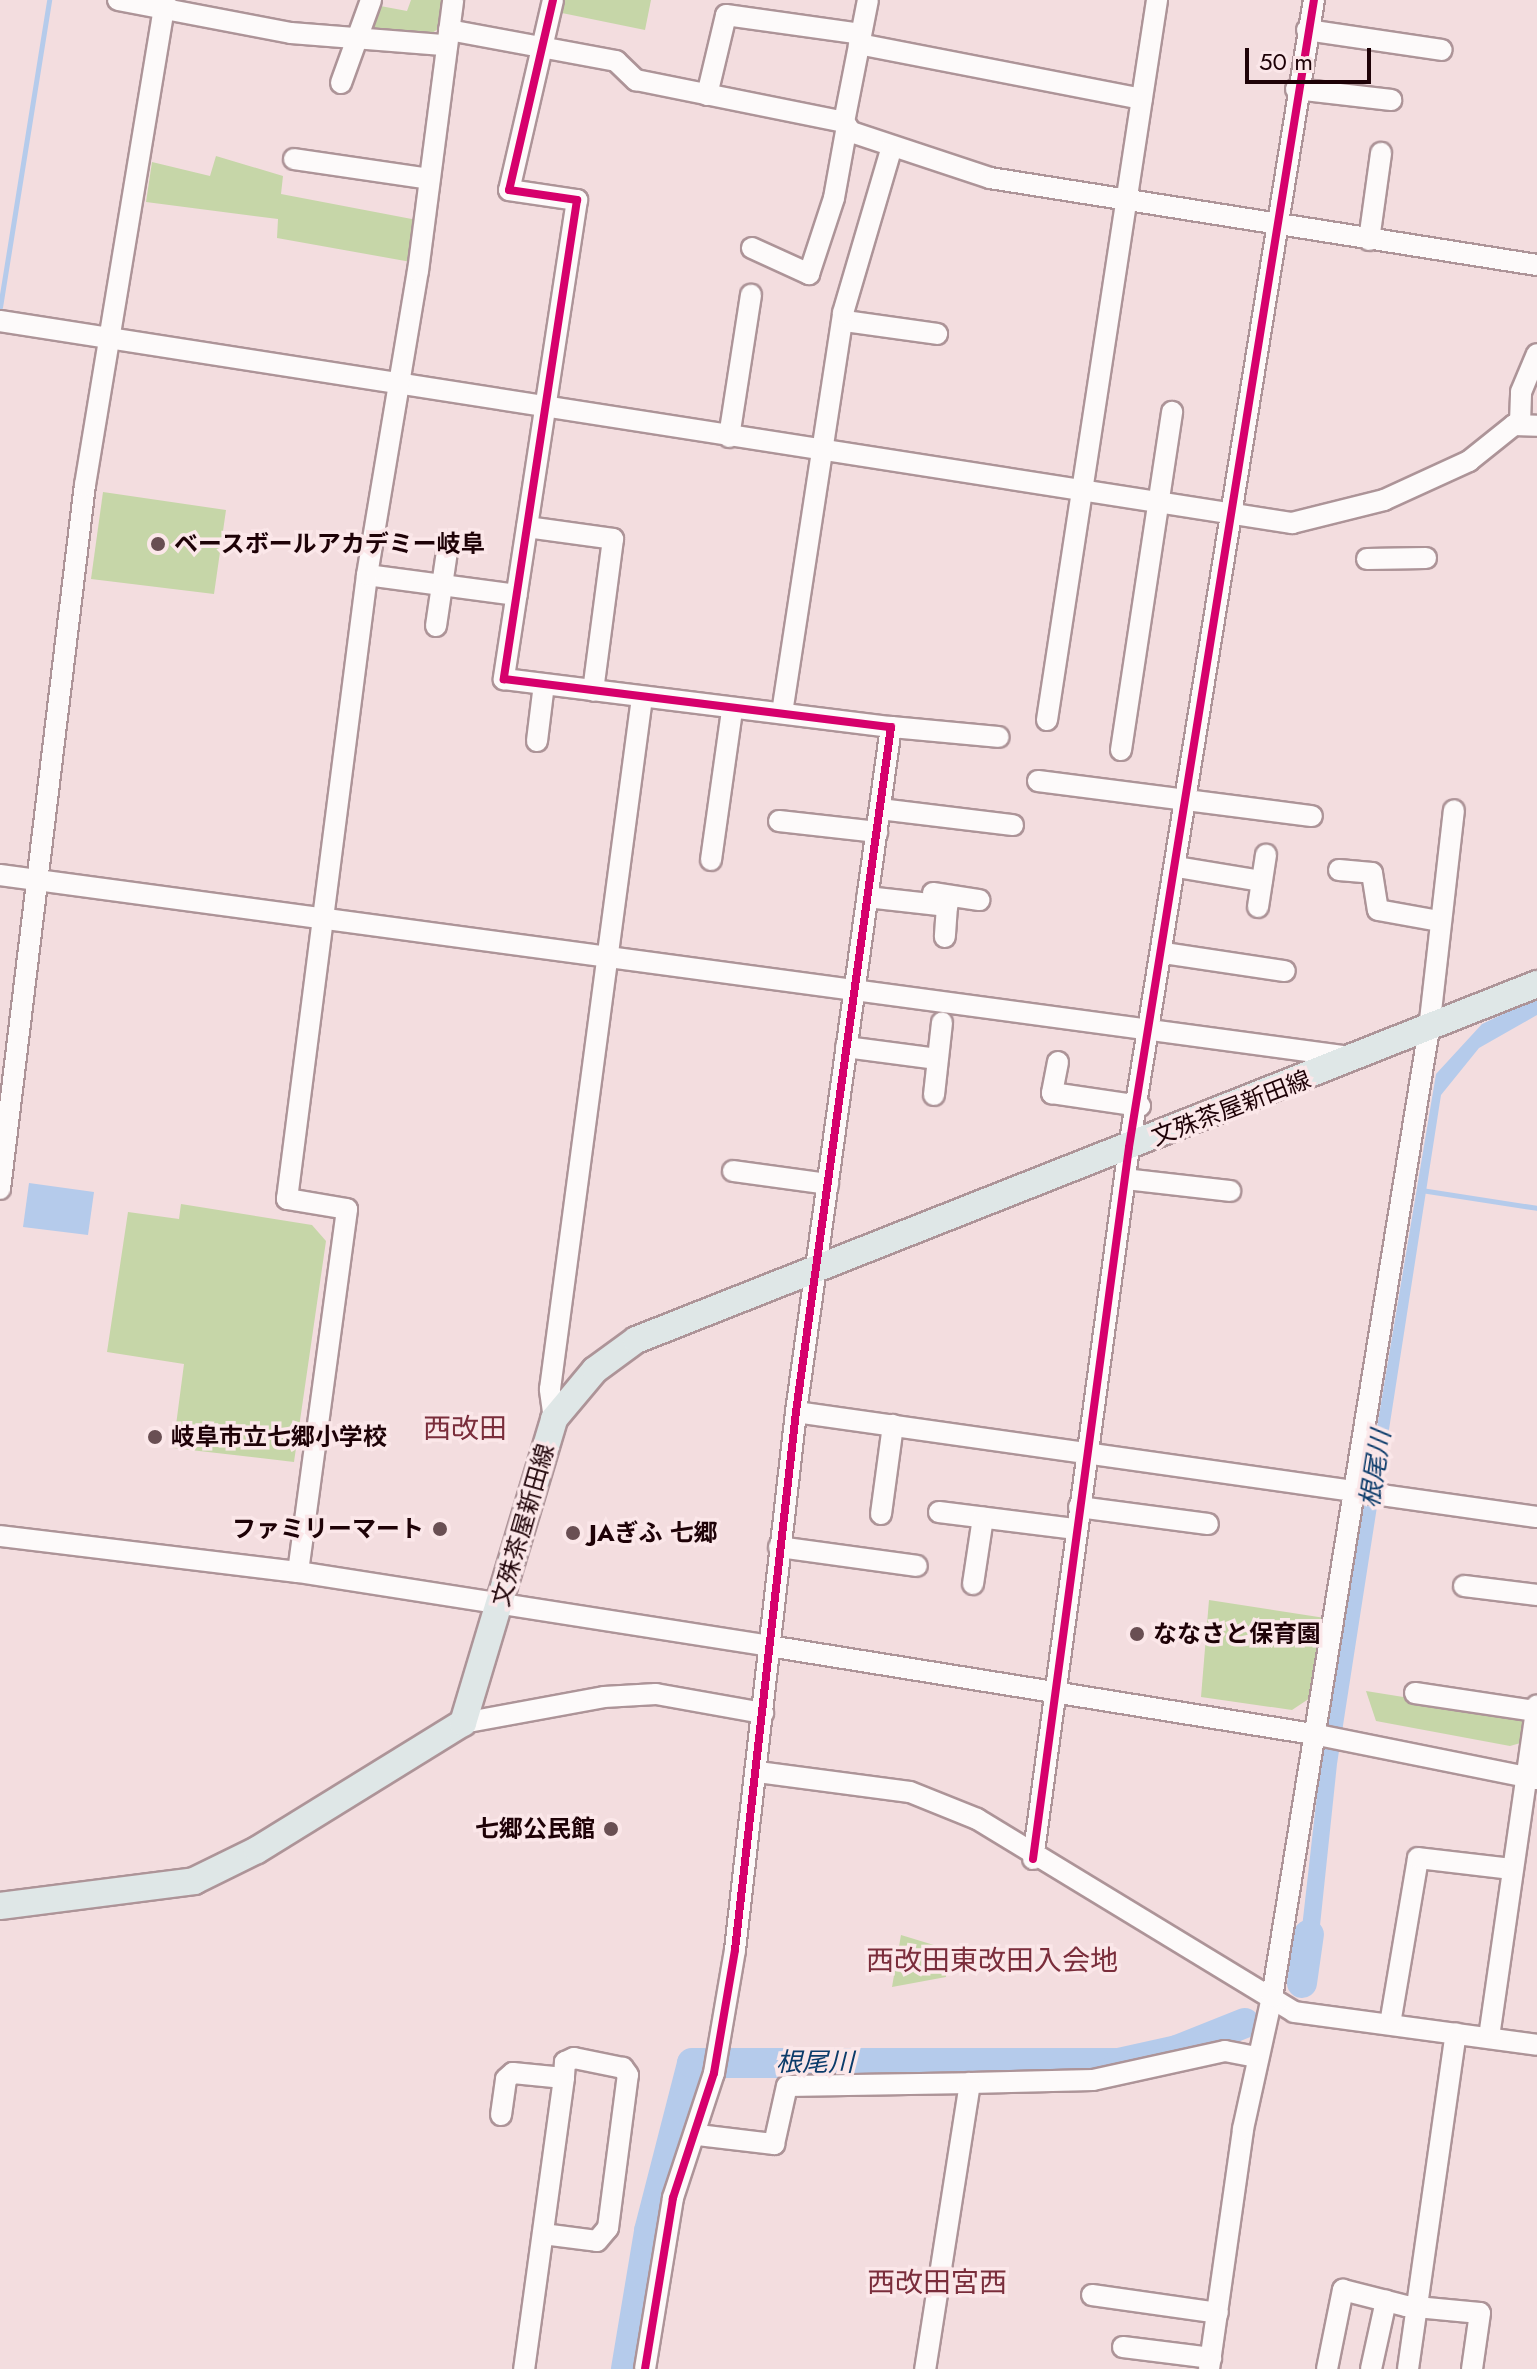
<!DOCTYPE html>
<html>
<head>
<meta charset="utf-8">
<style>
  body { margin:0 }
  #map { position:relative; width:1537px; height:2369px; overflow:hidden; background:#f3dddf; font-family:Jost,"Noto Sans JP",sans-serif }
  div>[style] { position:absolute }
  .green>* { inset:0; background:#c6d6a8 }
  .water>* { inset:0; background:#b5cbeb }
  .stream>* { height:5px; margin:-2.5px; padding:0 2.5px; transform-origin:2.5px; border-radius:2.5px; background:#b5cbeb }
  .river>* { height:30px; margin:-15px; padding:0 15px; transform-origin:15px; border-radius:15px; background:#b5cbeb }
  .roads { filter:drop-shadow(2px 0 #ad9498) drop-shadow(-2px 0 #ad9498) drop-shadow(0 2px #ad9498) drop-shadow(0 -2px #ad9498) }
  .minor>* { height:20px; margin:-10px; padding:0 10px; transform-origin:10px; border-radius:10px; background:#fdfafa }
  .major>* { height:26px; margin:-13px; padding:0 13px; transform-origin:13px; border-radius:13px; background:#dfe7e7 }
  .cycleway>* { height:8px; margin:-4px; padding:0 4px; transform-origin:4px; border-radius:4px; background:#d6006c }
  .dots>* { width:22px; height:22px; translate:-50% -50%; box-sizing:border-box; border:4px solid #fbe7e9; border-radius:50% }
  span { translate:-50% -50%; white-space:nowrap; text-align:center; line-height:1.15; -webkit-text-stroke:7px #fbe7e9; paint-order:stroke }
  .poi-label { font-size:24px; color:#1e0207; font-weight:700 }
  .left { translate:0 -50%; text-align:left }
  .right { translate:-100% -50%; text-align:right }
  .street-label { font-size:24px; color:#1e0207 }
  .water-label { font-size:26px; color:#0b3b6a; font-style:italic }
  .quarter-label { font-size:28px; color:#7a2d3b }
  .scale { position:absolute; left:1245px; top:48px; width:126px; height:36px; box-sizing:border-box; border:4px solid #1e0207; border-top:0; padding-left:10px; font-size:24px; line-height:28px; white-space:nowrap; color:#1e0207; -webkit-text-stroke:6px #fbe7e9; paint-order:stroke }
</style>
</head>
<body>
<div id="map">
  <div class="green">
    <div style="clip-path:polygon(411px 0,448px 0,444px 25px,429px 35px,371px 28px,375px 5px,407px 11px)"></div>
    <div style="clip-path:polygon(560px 0,651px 0,645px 30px,557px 12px)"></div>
    <div style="clip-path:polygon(216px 156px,283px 176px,281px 194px,417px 220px,411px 262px,277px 238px,278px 219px,146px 202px,152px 162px,210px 176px)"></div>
    <div style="clip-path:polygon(103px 492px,226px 510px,214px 594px,91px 579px)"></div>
    <div style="clip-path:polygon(181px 1204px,312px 1225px,326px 1241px,294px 1462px,173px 1448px,184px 1364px,107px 1352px,128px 1212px,179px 1219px)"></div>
    <div style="clip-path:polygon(1209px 1600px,1325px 1618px,1310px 1698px,1292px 1710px,1201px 1697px)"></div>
    <div style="clip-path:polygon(1366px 1691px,1528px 1717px,1524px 1742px,1510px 1746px,1376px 1721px)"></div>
    <div style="clip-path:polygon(901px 1935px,947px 1949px,946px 1977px,892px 1987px)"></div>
  </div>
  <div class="water">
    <div style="clip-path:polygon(1537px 998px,1537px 1015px,1479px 1048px,1441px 1095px,1337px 1764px,1315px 1973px,1297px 1972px,1320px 1768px,1436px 1074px,1482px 1024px)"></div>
    <div style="clip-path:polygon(29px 1183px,94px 1192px,88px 1235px,23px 1227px)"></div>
  </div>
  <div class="stream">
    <div style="left:0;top:307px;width:311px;rotate:-80.9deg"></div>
    <div style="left:1421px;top:1190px;width:117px;rotate:8.8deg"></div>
  </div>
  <div class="river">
    <div style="left:1302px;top:1983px;width:49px;rotate:-81.9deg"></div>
    <div style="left:626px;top:2369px;width:140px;rotate:-80.5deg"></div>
    <div style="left:649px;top:2231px;width:173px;rotate:-75.6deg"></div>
    <div style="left:692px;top:2063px;width:427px"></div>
    <div style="left:1119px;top:2063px;width:59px;rotate:-12.6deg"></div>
    <div style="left:1177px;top:2050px;width:73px;rotate:-21.7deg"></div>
  </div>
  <div class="roads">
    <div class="minor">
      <div style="left:118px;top:0;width:176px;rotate:10.8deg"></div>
      <div style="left:291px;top:33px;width:152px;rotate:4.5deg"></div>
      <div style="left:553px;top:0;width:195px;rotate:103deg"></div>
      <div style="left:509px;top:190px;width:69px;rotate:8.4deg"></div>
      <div style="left:577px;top:200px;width:485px;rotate:98.7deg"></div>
      <div style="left:504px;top:679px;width:390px;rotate:7.1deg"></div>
      <div style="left:891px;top:727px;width:692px;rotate:97.9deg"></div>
      <div style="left:796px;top:1412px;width:541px;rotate:96.47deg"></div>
      <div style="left:735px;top:1950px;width:125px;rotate:99.7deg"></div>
      <div style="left:714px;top:2073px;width:132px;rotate:108.2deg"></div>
      <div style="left:673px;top:2198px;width:173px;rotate:99.3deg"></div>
      <div style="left:449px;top:30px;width:170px;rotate:10.5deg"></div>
      <div style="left:616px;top:61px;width:28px;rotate:44deg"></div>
      <div style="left:636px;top:80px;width:212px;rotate:11.4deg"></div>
      <div style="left:844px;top:122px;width:12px;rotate:55deg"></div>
      <div style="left:851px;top:132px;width:146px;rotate:18.3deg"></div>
      <div style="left:990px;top:178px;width:554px;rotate:9.04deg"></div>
      <div style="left:1307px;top:30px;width:136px;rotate:8.4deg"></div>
      <div style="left:859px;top:44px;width:288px;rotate:11deg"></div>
      <div style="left:341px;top:83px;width:88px;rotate:-70.1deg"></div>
      <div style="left:1296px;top:89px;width:96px;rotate:6.6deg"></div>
      <div style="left:707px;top:95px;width:82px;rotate:-76.6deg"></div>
      <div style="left:726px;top:15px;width:136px;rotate:8deg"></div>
      <div style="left:844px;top:122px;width:124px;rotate:-78.9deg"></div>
      <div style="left:294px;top:159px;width:137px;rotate:8.4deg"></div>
      <div style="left:1369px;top:240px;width:88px;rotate:-82.1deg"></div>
      <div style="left:752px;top:248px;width:63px;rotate:24.5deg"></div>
      <div style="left:809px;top:274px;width:80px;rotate:-71.8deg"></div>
      <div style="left:834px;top:198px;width:73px;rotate:-79.8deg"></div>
      <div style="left:0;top:321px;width:1308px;rotate:8.89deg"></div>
      <div style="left:1292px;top:523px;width:95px;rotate:-14deg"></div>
      <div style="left:1384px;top:500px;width:94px;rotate:-24.6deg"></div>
      <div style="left:1469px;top:461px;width:58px;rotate:-38.7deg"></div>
      <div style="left:1514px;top:425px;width:23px;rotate:2deg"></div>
      <div style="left:845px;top:321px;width:93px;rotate:8deg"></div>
      <div style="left:1520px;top:423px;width:31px;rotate:-88deg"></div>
      <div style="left:1521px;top:392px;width:41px;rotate:-67.2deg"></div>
      <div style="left:729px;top:437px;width:144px;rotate:-81.2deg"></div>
      <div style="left:527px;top:527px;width:87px;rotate:7.9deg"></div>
      <div style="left:613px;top:539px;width:153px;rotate:97.5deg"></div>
      <div style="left:1367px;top:559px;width:59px;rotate:-1deg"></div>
      <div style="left:367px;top:575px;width:151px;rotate:7.6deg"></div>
      <div style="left:436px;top:626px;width:82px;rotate:-81.6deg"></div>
      <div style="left:782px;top:713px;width:405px;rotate:-81.3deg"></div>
      <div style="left:843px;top:313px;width:173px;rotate:-73.6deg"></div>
      <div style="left:1047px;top:720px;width:728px;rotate:-81.31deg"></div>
      <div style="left:891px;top:727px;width:108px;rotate:5.3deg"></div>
      <div style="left:537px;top:741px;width:57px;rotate:-83deg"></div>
      <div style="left:1121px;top:750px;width:342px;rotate:-81.4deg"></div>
      <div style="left:1038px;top:781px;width:276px;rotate:7.3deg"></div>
      <div style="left:880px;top:809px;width:134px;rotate:6.9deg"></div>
      <div style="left:779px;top:821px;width:99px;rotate:6.4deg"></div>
      <div style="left:711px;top:860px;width:151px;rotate:-82deg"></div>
      <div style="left:1177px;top:867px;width:86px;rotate:9.4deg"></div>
      <div style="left:1339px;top:870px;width:33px;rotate:5deg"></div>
      <div style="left:1372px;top:873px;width:37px;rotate:81deg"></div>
      <div style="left:1378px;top:910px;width:62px;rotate:10.2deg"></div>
      <div style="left:0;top:875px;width:1364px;rotate:7.67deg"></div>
      <div style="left:933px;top:893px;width:47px;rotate:8.7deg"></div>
      <div style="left:867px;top:897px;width:81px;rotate:6.4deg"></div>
      <div style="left:947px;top:906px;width:31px;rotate:94deg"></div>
      <div style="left:1258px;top:907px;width:53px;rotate:-81.3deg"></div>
      <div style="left:1164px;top:953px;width:122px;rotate:8.5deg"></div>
      <div style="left:846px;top:1047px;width:92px;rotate:7.5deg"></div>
      <div style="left:1058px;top:1062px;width:32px;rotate:101deg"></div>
      <div style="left:1052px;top:1093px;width:89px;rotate:8.4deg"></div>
      <div style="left:934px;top:1095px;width:73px;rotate:-83.7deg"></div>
      <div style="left:733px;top:1171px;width:96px;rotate:7.8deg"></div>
      <div style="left:1125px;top:1179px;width:106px;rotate:6.5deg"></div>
      <div style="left:0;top:1189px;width:709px;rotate:-83.12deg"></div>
      <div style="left:85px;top:485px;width:492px;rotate:-80.6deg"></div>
      <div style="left:796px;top:1412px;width:748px;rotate:8.07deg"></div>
      <div style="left:554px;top:1419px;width:30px;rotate:-98deg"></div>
      <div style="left:550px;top:1389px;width:697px;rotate:-82.42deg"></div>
      <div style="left:1079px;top:1507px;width:130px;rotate:7.5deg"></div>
      <div style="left:939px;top:1512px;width:138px;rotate:7.1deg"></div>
      <div style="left:881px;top:1514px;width:90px;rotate:-82.3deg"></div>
      <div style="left:0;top:1536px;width:300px;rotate:6.9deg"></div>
      <div style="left:298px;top:1572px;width:477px;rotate:8.9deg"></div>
      <div style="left:769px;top:1646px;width:551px;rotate:9.19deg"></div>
      <div style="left:1313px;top:1734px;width:228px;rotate:11.4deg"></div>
      <div style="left:779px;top:1547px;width:139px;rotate:7.8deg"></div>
      <div style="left:298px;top:1572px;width:366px;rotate:-82.3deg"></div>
      <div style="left:347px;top:1209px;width:61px;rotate:-170.5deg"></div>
      <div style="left:287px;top:1199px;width:629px;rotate:-82.69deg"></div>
      <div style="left:367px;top:575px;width:308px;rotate:-80.5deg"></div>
      <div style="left:418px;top:271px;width:273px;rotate:-82.6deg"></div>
      <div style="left:973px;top:1584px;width:67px;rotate:-81.4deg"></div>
      <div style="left:1464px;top:1586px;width:74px;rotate:7deg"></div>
      <div style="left:1415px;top:1693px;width:122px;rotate:8.5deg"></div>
      <div style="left:463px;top:1723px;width:143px;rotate:-10.4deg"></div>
      <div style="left:604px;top:1697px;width:52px;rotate:-3.3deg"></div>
      <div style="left:656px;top:1694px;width:109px;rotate:10.1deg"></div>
      <div style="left:758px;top:1772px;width:153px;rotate:7.5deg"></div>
      <div style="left:910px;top:1792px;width:72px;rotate:21.9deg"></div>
      <div style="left:977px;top:1819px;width:371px;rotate:31.3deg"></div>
      <div style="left:1294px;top:2012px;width:245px;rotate:7.7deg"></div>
      <div style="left:1033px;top:1859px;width:718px;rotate:-82.32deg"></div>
      <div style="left:1129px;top:1147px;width:1162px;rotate:-80.84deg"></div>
      <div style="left:1390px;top:2024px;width:168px;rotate:-80.4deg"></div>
      <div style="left:1418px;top:1858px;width:95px;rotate:6.7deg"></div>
      <div style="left:1489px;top:2037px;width:335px;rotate:-81.8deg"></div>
      <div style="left:970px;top:2083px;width:123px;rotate:-1.4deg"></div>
      <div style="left:1093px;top:2080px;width:135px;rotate:-12.4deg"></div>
      <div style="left:1225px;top:2051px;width:33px;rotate:11deg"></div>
      <div style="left:501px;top:2115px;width:36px;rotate:-82deg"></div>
      <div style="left:506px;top:2079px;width:9px;rotate:-41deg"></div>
      <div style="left:513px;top:2073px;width:51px;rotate:5.6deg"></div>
      <div style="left:564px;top:2078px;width:294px;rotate:97.8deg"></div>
      <div style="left:698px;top:2135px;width:77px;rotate:6.8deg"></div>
      <div style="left:774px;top:2144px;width:59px;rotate:-77.4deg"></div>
      <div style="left:787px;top:2086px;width:183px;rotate:-0.9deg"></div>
      <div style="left:970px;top:2083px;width:290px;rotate:98.9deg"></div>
      <div style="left:543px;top:2234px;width:54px;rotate:7.4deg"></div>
      <div style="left:597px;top:2241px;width:17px;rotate:-50deg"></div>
      <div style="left:608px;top:2228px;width:154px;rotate:-82.6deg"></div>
      <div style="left:628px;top:2075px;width:9px;rotate:-126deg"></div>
      <div style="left:623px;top:2068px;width:50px;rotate:-168.5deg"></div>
      <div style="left:574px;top:2058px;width:10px;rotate:156deg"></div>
      <div style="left:565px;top:2062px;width:16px;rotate:94deg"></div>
      <div style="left:1092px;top:2295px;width:127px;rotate:8.1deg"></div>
      <div style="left:1123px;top:2347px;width:89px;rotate:7.1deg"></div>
      <div style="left:1209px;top:2369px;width:242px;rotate:-81.9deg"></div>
      <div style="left:1243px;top:2129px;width:135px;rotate:-77.6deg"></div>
      <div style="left:1272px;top:1997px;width:981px;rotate:-80.79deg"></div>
      <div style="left:1429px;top:1029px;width:220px;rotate:-83.5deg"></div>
      <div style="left:1327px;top:2369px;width:81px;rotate:-78.6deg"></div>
      <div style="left:1343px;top:2290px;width:65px;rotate:14.3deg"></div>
      <div style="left:1406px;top:2306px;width:74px;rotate:5.4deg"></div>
      <div style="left:1480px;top:2313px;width:57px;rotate:98.1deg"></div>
      <div style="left:1371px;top:2369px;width:70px;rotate:-77.6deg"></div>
      <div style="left:1408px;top:2369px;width:339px;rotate:-81.9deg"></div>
    </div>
    <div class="major">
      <div style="left:0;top:1906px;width:196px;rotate:-7.3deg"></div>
      <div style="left:194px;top:1881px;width:70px;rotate:-26.2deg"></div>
      <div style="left:257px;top:1850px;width:242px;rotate:-31.7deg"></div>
      <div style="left:463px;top:1723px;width:317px;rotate:-73.3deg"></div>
      <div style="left:554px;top:1419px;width:64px;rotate:-50.1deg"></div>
      <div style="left:595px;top:1370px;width:51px;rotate:-36.2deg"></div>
      <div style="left:636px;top:1340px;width:969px;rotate:-21.56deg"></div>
    </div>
  </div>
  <div class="cycleway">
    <div style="left:553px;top:0;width:195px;rotate:103deg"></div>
    <div style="left:509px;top:190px;width:69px;rotate:8.4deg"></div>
    <div style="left:577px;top:200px;width:485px;rotate:98.7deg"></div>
    <div style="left:504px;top:679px;width:390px;rotate:7.1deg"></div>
    <div style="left:891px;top:727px;width:692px;rotate:97.9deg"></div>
    <div style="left:796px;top:1412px;width:541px;rotate:96.47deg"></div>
    <div style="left:735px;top:1950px;width:125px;rotate:99.7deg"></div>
    <div style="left:714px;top:2073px;width:132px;rotate:108.2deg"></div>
    <div style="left:673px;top:2198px;width:173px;rotate:99.3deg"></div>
    <div style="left:1033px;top:1859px;width:718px;rotate:-82.32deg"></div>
    <div style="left:1129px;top:1147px;width:1162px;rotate:-80.84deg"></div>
  </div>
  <div class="dots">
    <div style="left:158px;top:544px;background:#694f53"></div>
    <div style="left:155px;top:1437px;background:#694f53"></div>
    <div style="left:440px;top:1529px;background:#694f53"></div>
    <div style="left:573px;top:1533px;background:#694f53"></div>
    <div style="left:1137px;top:1634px;background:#694f53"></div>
    <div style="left:611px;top:1829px;background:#694f53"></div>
  </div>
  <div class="poi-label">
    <span class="left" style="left:174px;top:544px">ベースボールアカデミー岐阜</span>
    <span class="left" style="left:171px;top:1437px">岐阜市立七郷小学校</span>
    <span class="right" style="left:424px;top:1529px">ファミリーマート</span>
    <span class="left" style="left:589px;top:1533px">JAぎふ 七郷</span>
    <span class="left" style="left:1153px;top:1634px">ななさと保育園</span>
    <span class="right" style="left:595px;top:1829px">七郷公民館</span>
  </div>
  <div class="street-label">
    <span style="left:1231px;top:1108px;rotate:-21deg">文殊茶屋新田線</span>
    <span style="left:523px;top:1525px;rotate:-74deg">文殊茶屋新田線</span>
  </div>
  <div class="water-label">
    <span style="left:1376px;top:1469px;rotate:-81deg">根尾川</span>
    <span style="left:815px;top:2063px">根尾川</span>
  </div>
  <div class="quarter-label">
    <span style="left:465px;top:1429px">西改田</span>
    <span style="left:992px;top:1961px">西改田東改田入会地</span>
    <span style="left:937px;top:2283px">西改田宮西</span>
  </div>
  <div class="scale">50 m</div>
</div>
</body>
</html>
